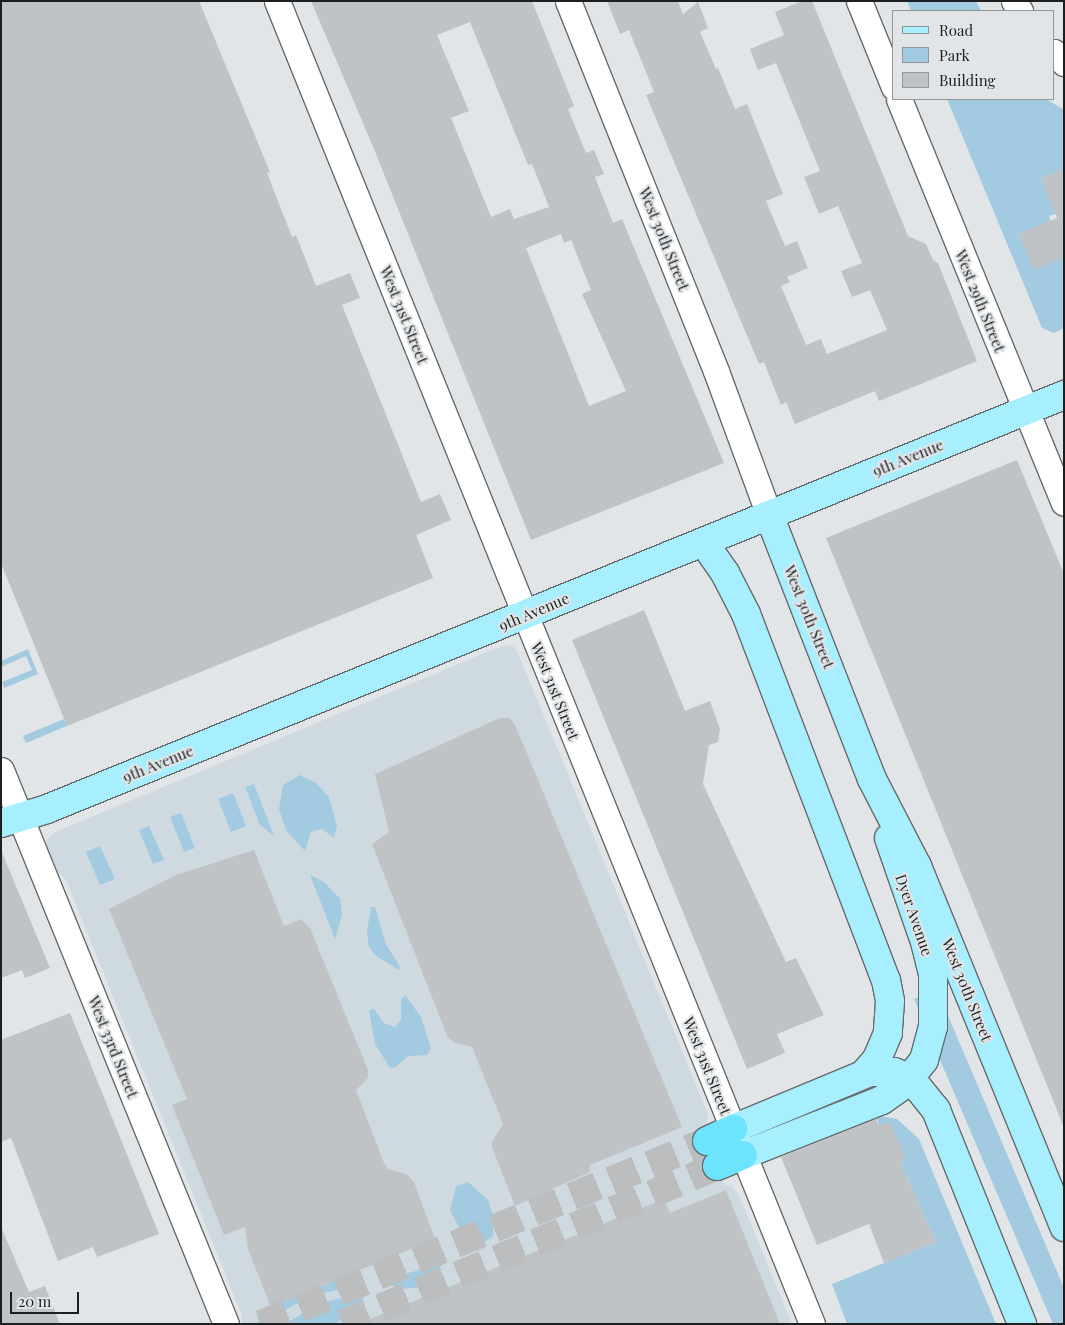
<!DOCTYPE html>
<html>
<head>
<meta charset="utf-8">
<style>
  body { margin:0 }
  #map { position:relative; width:1065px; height:1325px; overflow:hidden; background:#e2e5e7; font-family:"Playfair Display",serif }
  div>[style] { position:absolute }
  .built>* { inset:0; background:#cfdae0 }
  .green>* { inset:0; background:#a2cae0 }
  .building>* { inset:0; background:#c0c3c5 }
  .highway-tunnel>* { height:28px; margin-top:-14px; transform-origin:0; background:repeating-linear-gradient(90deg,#bbbdbf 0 28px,transparent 0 42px) }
  .roads { filter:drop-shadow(1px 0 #676a6b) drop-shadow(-1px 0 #676a6b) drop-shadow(0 1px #676a6b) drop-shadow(0 -1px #676a6b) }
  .minor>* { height:25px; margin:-12.5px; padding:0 12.5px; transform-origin:12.5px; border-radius:12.5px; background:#fff }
  .major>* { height:28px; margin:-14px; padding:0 14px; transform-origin:14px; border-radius:14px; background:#a7effe }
  .highway>* { height:28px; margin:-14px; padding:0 14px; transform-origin:14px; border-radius:14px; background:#6ce4fd }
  span { translate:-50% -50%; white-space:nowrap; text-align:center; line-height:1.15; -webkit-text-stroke:4px #e2e5e7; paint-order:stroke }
  .street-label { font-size:15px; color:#1d1e1f }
  .frame { position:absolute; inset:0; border:2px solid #1d1e1f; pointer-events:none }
  .legend { position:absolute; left:892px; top:10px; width:162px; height:90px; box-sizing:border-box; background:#e2e5e7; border:1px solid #939597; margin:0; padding:6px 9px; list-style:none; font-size:15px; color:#1d1e1f }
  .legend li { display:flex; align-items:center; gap:10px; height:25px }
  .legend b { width:25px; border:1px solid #939597 }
  .scale { position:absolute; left:10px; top:1292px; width:69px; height:22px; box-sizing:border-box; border:2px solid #1d1e1f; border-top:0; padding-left:6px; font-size:15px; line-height:18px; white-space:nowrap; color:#1d1e1f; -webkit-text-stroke:4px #e2e5e7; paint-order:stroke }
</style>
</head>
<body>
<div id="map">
  <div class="built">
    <div style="clip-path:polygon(504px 645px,513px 646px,518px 653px,708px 1114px,707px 1127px,724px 1185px,731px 1186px,739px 1195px,792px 1324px,242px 1324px,241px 1313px,66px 880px,52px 866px,48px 855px,46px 841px,55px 832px)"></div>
  </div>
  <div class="green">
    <div style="clip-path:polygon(907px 1px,976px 1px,981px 11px,911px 11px)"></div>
    <div style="clip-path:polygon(947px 99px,1046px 99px,1064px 110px,1064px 169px,1041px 178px,1056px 214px,1049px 216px,1051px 221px,1019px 234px,1034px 269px,1064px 257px,1064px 328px,1054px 333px,1042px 328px)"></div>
    <div style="clip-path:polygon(28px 649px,38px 674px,4px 688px,2px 682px,32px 670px,26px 656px,1px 667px,1px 661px)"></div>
    <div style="clip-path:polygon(64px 719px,67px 726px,26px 743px,23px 736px)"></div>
    <div style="clip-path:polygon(300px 775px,316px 783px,329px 797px,337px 826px,334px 838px,322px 829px,311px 832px,305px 851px,286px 830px,279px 809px,283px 785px)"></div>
    <div style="clip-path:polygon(254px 784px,274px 836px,260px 825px,245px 787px)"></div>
    <div style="clip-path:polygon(233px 793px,246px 826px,231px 832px,218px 799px)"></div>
    <div style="clip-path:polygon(181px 813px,195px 848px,184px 852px,170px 817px)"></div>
    <div style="clip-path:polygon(149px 826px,164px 860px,153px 864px,139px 830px)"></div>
    <div style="clip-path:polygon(100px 846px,115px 879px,100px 885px,86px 852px)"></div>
    <div style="clip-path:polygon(310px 875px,324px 882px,340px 899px,342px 915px,335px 939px)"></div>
    <div style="clip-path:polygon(371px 907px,375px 907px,386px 944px,400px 967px,399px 970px,376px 956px,369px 947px,367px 931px)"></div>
    <div style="clip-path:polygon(937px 990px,1064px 1288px,1064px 1324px,1053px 1324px,914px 999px)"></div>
    <div style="clip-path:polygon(405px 995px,421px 1017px,431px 1048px,427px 1055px,408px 1056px,396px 1067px,390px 1068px,375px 1044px,369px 1010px,374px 1009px,384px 1023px,395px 1027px,401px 1020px,401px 1000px)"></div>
    <div style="clip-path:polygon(875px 1115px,897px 1119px,919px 1139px,996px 1324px,847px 1324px,832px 1284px,936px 1242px,900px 1162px,905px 1159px,891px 1124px,879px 1124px)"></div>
    <div style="clip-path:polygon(468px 1182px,488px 1200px,494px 1218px,493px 1236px,481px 1245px,464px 1237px,450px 1210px,456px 1186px)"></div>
    <div style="clip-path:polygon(440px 1259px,444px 1261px,443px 1264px,421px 1287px,402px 1289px,378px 1280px,416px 1271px)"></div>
    <div style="clip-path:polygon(354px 1273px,357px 1285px,309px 1297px,287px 1309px,272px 1324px,259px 1324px,257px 1313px)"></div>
    <div style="clip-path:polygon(354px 1295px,362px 1296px,364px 1302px,335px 1324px,285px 1324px,318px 1304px)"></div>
  </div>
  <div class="building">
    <div style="clip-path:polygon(1px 1px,199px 1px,270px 172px,267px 173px,292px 237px,296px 235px,316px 286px,350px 273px,360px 298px,342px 305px,421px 502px,440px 494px,451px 520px,416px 535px,433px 578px,67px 726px,1px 563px)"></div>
    <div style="clip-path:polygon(evenodd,311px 1px,532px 1px,574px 106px,568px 109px,586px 153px,594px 150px,604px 174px,595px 177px,613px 223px,622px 219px,724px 463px,531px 540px,374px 149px,311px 1px,470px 22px,528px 165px,532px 164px,549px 207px,514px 219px,510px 209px,491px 217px,451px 118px,469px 111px,437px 35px,470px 22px,311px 1px,561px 234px,564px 243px,571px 240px,591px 290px,582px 294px,626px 391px,589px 406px,526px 248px,561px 234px)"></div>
    <div style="clip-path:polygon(607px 1px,678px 1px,683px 14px,698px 2px,708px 28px,700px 32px,716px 69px,718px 68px,735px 109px,747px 104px,783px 194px,766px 201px,785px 246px,797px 241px,808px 268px,787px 277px,790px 282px,781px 286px,806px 345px,821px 339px,827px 354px,887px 330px,870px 290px,852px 297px,841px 271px,862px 263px,838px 206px,819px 214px,804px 177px,820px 171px,776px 63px,758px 70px,750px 49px,784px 35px,775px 12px,802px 1px,812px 1px,908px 236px,926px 244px,933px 260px,938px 263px,977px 361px,879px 401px,875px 391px,795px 424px,786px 402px,781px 405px,764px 362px,759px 364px,646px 95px,654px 92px,629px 30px,620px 34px)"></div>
    <div style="clip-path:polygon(1064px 169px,1064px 257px,1034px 270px,1019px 234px,1057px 218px,1041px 178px)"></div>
    <div style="clip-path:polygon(1017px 460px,1064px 574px,1063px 1125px,826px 538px)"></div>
    <div style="clip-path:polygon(644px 610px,685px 711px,710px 701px,720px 729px,718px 742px,709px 745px,703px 784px,786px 962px,796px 958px,824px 1015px,777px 1034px,785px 1053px,747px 1069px,572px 640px)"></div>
    <div style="clip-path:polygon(500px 718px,510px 718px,516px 727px,682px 1127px,590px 1165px,590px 1172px,515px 1206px,492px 1147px,492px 1142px,503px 1124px,472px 1047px,456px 1043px,448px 1038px,372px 844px,389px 832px,375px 774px)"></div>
    <div style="clip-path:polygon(1px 850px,50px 968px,25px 978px,22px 970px,1px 978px)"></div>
    <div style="clip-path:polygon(254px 850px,284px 926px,301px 919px,310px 928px,368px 1070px,368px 1078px,356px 1090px,384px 1163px,388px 1169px,406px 1174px,414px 1182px,435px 1239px,271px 1307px,248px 1249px,245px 1227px,224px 1235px,172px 1105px,187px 1099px,109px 909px,176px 875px)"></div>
    <div style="clip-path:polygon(70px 1013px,159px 1234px,97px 1257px,93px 1247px,58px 1261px,11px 1138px,1px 1142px,1px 1040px)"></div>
    <div style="clip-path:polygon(876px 1119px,878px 1124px,891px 1124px,906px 1159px,900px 1162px,936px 1242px,884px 1263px,869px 1224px,817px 1245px,781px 1157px)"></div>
    <div style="clip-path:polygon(726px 1190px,780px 1324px,358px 1324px,664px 1199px,670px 1213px)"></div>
    <div style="clip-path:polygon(1px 1227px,29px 1292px,45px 1286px,60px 1324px,1px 1324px)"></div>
  </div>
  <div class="highway-tunnel">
    <div style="left:261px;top:1324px;width:482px;rotate:-22.3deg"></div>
    <div style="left:342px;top:1324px;width:407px;rotate:-22.8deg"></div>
  </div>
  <div class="roads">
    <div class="minor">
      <div style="left:277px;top:1px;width:1427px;rotate:67.98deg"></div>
      <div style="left:568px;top:1px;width:399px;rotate:68.2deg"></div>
      <div style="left:716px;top:371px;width:153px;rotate:69.8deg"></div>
      <div style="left:859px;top:1px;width:93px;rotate:67.9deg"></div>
      <div style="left:1014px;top:1px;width:12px;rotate:59deg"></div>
      <div style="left:1054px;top:52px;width:15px;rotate:48deg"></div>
      <div style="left:899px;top:99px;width:436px;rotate:67.8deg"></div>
      <div style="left:1px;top:770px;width:598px;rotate:67.9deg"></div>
    </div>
    <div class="major">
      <div style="left:769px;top:515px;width:283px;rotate:68.7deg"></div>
      <div style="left:872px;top:779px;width:98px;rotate:62.7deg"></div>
      <div style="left:917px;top:866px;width:390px;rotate:67.8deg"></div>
      <div style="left:704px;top:543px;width:37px;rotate:55deg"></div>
      <div style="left:725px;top:573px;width:46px;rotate:62.9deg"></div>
      <div style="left:746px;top:614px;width:392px;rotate:69.1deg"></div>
      <div style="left:886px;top:980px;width:21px;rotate:79deg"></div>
      <div style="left:890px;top:1001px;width:32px;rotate:94deg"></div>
      <div style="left:888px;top:1033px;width:28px;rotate:113deg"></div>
      <div style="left:877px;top:1059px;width:18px;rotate:131deg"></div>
      <div style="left:1px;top:823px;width:48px;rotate:-16.9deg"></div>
      <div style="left:47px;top:809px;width:1098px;rotate:-22.15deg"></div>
      <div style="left:733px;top:1129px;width:148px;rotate:-22.6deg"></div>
      <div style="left:870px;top:1072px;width:24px"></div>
      <div style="left:894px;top:1072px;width:18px;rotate:22deg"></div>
      <div style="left:911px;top:1079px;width:40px;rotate:51deg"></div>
      <div style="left:936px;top:1110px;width:231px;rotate:68.1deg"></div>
      <div style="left:743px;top:1155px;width:149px;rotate:-21.6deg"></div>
      <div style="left:882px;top:1100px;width:29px;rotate:-35deg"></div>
      <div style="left:906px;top:1083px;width:29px;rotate:-52deg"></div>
      <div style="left:924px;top:1060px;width:34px;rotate:-75deg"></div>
      <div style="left:933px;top:1027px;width:53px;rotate:-90deg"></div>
      <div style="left:933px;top:974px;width:30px;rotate:-104deg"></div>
      <div style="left:926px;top:945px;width:113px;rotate:-109.1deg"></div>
    </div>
    <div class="highway">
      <div style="left:707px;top:1141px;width:29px;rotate:-25deg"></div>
      <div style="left:717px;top:1166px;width:28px;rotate:-23deg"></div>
    </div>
  </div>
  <div class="street-label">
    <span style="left:664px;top:239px;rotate:68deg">West 30th Street</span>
    <span style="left:980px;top:301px;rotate:68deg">West 29th Street</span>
    <span style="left:404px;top:315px;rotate:68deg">West 31st Street</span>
    <span style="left:908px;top:458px;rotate:-22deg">9th Avenue</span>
    <span style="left:534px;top:612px;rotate:-23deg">9th Avenue</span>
    <span style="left:809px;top:617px;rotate:68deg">West 30th Street</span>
    <span style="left:555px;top:691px;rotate:68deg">West 31st Street</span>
    <span style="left:158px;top:764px;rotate:-22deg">9th Avenue</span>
    <span style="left:914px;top:915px;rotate:71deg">Dyer Avenue</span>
    <span style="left:967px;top:990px;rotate:68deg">West 30th Street</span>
    <span style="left:113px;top:1047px;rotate:68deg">West 33rd Street</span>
    <span style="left:707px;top:1066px;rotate:68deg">West 31st Street</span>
  </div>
  <div class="frame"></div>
  <ul class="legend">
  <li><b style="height:6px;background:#a7effe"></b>Road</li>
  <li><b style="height:14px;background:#a2cae0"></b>Park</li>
  <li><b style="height:14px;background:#c0c3c5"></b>Building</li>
  </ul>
  <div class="scale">20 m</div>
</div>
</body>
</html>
